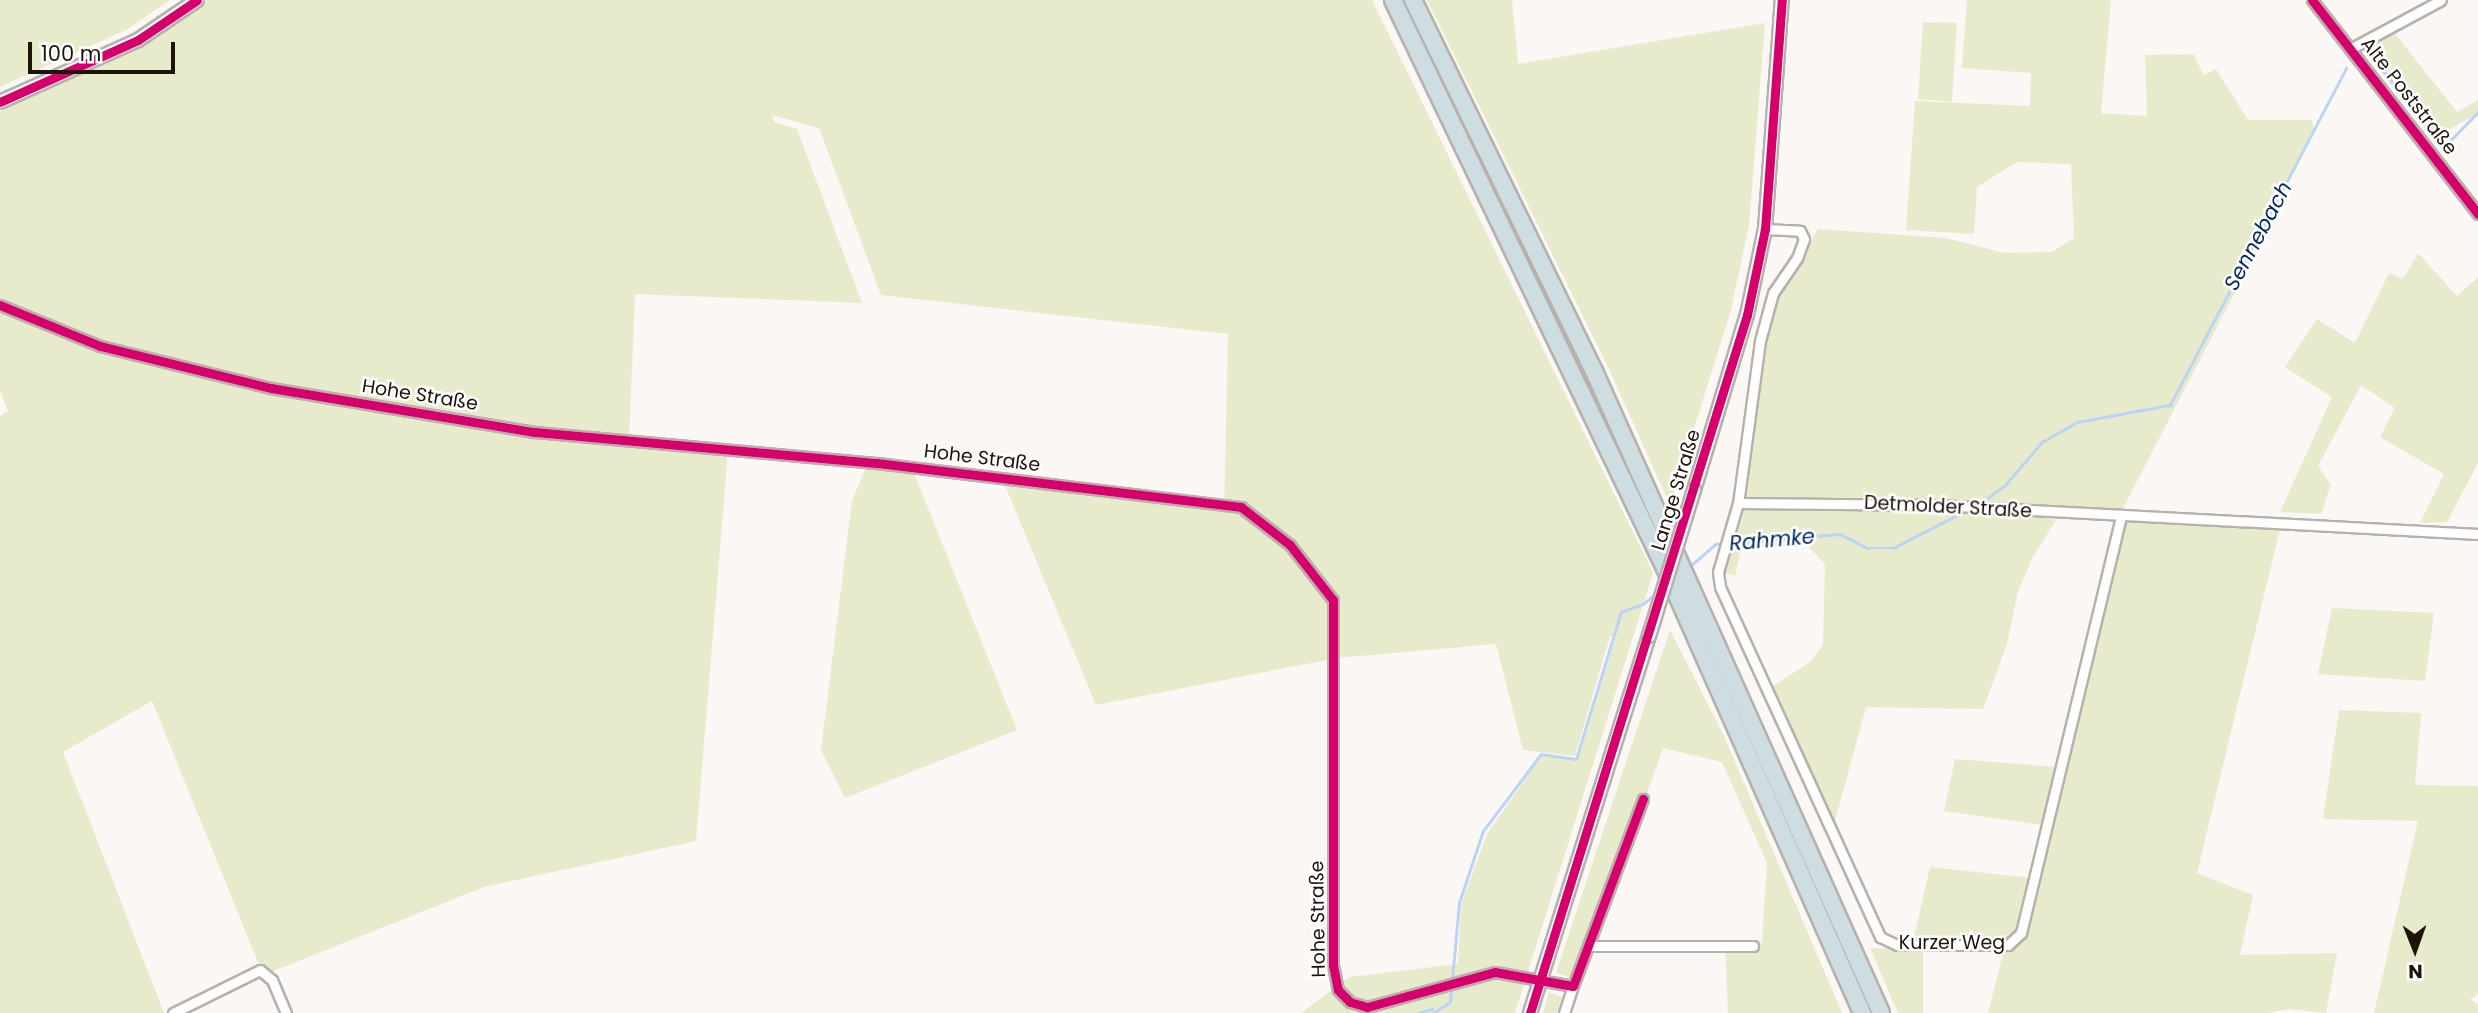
<!DOCTYPE html>
<html>
<head>
<meta charset="utf-8">
<style>
  body { margin:0 }
  #map { position:relative; width:2478px; height:1013px; overflow:hidden; background:#faf7f5; font-family:Poppins,sans-serif }
  div>[style] { position:absolute }
  .green>* { inset:0; background:#e8eacc }
  .stream>* { height:2.5px; margin:-1.25px; padding:0 1.25px; transform-origin:1.25px; border-radius:1.25px; background:#bcd3f7 }
  .roads { filter:drop-shadow(2px 0 #b7b1ac) drop-shadow(-2px 0 #b7b1ac) drop-shadow(0 2px #b7b1ac) drop-shadow(0 -2px #b7b1ac) }
  .street>* { height:9px; margin:-4.5px; padding:0 4.5px; transform-origin:4.5px; border-radius:4.5px; background:#fefefe }
  .secondary>* { height:12px; margin:-6px; padding:0 6px; transform-origin:6px; border-radius:6px; background:#fefefe }
  .highway>* { height:16px; margin:-8px; padding:0 8px; transform-origin:8px; border-radius:8px; background:#cedde1 }
  .bridges { filter:drop-shadow(2px 0 #b7b1ac) drop-shadow(-2px 0 #b7b1ac) drop-shadow(0 2px #b7b1ac) drop-shadow(0 -2px #b7b1ac) }
  .secondary-bridge>* { height:12px; margin:-6px; padding:0 6px; transform-origin:6px; border-radius:6px; background:#fefefe }
  .cycleway>* { height:9px; margin:-4.5px; padding:0 4.5px; transform-origin:4.5px; border-radius:4.5px; background:#d6006c }
  span { translate:-50% -50%; white-space:nowrap; text-align:center; line-height:1.15; -webkit-text-stroke:5px #fff; paint-order:stroke }
  .street-label { font-size:19px; color:#1e130a }
  .water-label { font-size:21px; color:#042a66; font-style:italic }
  .north { position:absolute; left:2380px; top:915px; width:70px; height:70px; -webkit-text-stroke:5px #fff; paint-order:stroke; rotate:179deg; font-size:19px; font-weight:700; line-height:28px; text-align:center; color:#1e130a }
  .north::after { content:''; display:block; margin:auto; width:24px; height:32px; background:#1e130a; clip-path:polygon(50% 0,100% 100%,50% 72%,0 100%) }
  .scale { position:absolute; left:28px; top:42px; width:147px; height:32px; box-sizing:border-box; border:4px solid #1e130a; border-top:0; padding-left:9px; font-size:21px; line-height:24px; white-space:nowrap; color:#1e130a; -webkit-text-stroke:5px #fff; paint-order:stroke }
</style>
</head>
<body>
<div id="map">
  <div class="green">
    <div style="clip-path:polygon(0 0,170px 0,128px 29px,0 87px)"></div>
    <div style="clip-path:polygon(207px 0,1372px 0,1653px 573px,1515px 1013px,1301px 1013px,1349px 977px,1458px 964px,1461px 905px,1487px 834px,1542px 755px,1577px 760px,1616px 636px,1610px 636px,1575px 756px,1523px 750px,1496px 644px,1337px 658px,1096px 705px,1004px 483px,1224px 512px,1228px 334px,881px 295px,819px 128px,772px 115px,774px 122px,797px 129px,862px 303px,635px 294px,629px 441px,728px 451px,696px 841px,484px 887px,271px 972px,260px 967px,152px 701px,63px 752px,164px 1013px,0 1013px,0 416px,8px 411px,0 391px,0 112px,140px 46px)"></div>
    <div style="clip-path:polygon(1427px 0,1512px 0,1518px 64px,1765px 23px,1749px 225px,1731px 310px,1670px 505px,1608px 367px)"></div>
    <div style="clip-path:polygon(1967px 0,2111px 0,2101px 113px,2147px 116px,2145px 55px,2193px 54px,2204px 75px,2216px 69px,2248px 120px,2312px 120px,2314px 129px,2248px 255px,2254px 256px,2122px 510px,2061px 506px,2051px 519px,2056px 520px,2033px 557px,2018px 591px,2007px 644px,1983px 709px,1866px 707px,1834px 825px,1773px 686px,1809px 663px,1823px 645px,1825px 564px,1806px 544px,1741px 549px,1735px 576px,1723px 572px,1745px 487px,1773px 298px,1818px 229px,1946px 238px,2004px 253px,2052px 252px,2074px 238px,2071px 164px,2017px 162px,1977px 187px,1974px 234px,1906px 230px,1915px 101px,2030px 106px,2031px 73px,1962px 68px)"></div>
    <div style="clip-path:polygon(1923px 22px,1957px 23px,1952px 102px,1918px 99px)"></div>
    <div style="clip-path:polygon(2393px 31px,2457px 112px,2478px 100px,2478px 113px,2433px 139px,2362px 48px)"></div>
    <div style="clip-path:polygon(2418px 253px,2457px 296px,2478px 277px,2478px 463px,2447px 522px,2420px 523px,2444px 474px,2380px 437px,2395px 408px,2361px 385px,2318px 466px,2331px 485px,2321px 514px,2280px 512px,2332px 397px,2285px 367px,2317px 319px,2355px 343px,2389px 273px,2403px 279px)"></div>
    <div style="clip-path:polygon(866px 467px,914px 473px,1017px 730px,845px 798px,821px 750px,852px 501px)"></div>
    <div style="clip-path:polygon(2125px 521px,2280px 529px,2197px 873px,2253px 895px,2240px 955px,2337px 953px,2326px 1013px,2289px 1009px,2268px 1013px,1988px 1013px,2004px 950px,2014px 949px,2025px 936px)"></div>
    <div style="clip-path:polygon(2332px 608px,2434px 613px,2425px 681px,2318px 674px)"></div>
    <div style="clip-path:polygon(1670px 630px,1724px 736px,1842px 1013px,1728px 1013px,1725px 942px,1762px 943px,1767px 863px,1722px 762px,1663px 748px,1646px 796px,1639px 794px,1570px 977px,1556px 973px)"></div>
    <div style="clip-path:polygon(2339px 710px,2421px 713px,2415px 785px,2478px 786px,2478px 994px,2470px 999px,2478px 1004px,2478px 1013px,2374px 1013px,2418px 821px,2323px 819px)"></div>
    <div style="clip-path:polygon(1955px 759px,2057px 767px,2043px 825px,1944px 811px)"></div>
    <div style="clip-path:polygon(1930px 867px,2031px 878px,2014px 938px,1913px 942px)"></div>
    <div style="clip-path:polygon(1870px 948px,1923px 949px,1923px 1013px,1898px 1013px)"></div>
    <div style="clip-path:polygon(1549px 992px,1562px 997px,1557px 1013px,1543px 1013px)"></div>
  </div>
  <div class="stream">
    <div style="left:2375px;top:60px;width:111px;rotate:50.9deg"></div>
    <div style="left:2445px;top:146px;width:47px;rotate:-45.9deg"></div>
    <div style="left:1979px;top:504px;width:32px;rotate:-36deg"></div>
    <div style="left:2005px;top:485px;width:57px;rotate:-49.3deg"></div>
    <div style="left:2042px;top:442px;width:40px;rotate:-29.7deg"></div>
    <div style="left:2077px;top:422px;width:95px;rotate:-10.4deg"></div>
    <div style="left:2170px;top:405px;width:380px;rotate:-62.4deg"></div>
    <div style="left:1688px;top:568px;width:37px;rotate:-41deg"></div>
    <div style="left:1716px;top:544px;width:124px;rotate:-4.6deg"></div>
    <div style="left:1840px;top:534px;width:31px;rotate:27deg"></div>
    <div style="left:1868px;top:548px;width:25px"></div>
    <div style="left:1893px;top:548px;width:83px;rotate:-27.2deg"></div>
    <div style="left:1419px;top:1013px;width:14px;rotate:-17deg"></div>
    <div style="left:1433px;top:1013px;width:20px;rotate:-33deg"></div>
    <div style="left:1450px;top:1002px;width:99px;rotate:-84.8deg"></div>
    <div style="left:1459px;top:903px;width:76px;rotate:-71.6deg"></div>
    <div style="left:1483px;top:831px;width:96px;rotate:-53deg"></div>
    <div style="left:1541px;top:754px;width:35px;rotate:8deg"></div>
    <div style="left:1576px;top:759px;width:154px;rotate:-73deg"></div>
    <div style="left:1621px;top:612px;width:23px;rotate:-20deg"></div>
    <div style="left:1643px;top:604px;width:19px;rotate:-39deg"></div>
  </div>
  <div class="roads">
    <div class="street">
      <div style="left:2312px;top:0;width:271px;rotate:52.2deg"></div>
      <div style="left:2350px;top:49px;width:103px;rotate:-28.3deg"></div>
      <div style="left:1765px;top:229px;width:35px;rotate:3deg"></div>
      <div style="left:1800px;top:231px;width:9px;rotate:63deg"></div>
      <div style="left:1804px;top:239px;width:20px;rotate:110deg"></div>
      <div style="left:1797px;top:258px;width:42px;rotate:124.4deg"></div>
      <div style="left:1773px;top:293px;width:50px;rotate:105.2deg"></div>
      <div style="left:1760px;top:341px;width:163px;rotate:97.7deg"></div>
      <div style="left:1738px;top:503px;width:201px;rotate:0.6deg"></div>
      <div style="left:1939px;top:505px;width:540px;rotate:3.08deg"></div>
      <div style="left:0;top:305px;width:108px;rotate:22.3deg"></div>
      <div style="left:100px;top:346px;width:176px;rotate:13.8deg"></div>
      <div style="left:271px;top:388px;width:267px;rotate:9.5deg"></div>
      <div style="left:534px;top:432px;width:344px;rotate:5.2deg"></div>
      <div style="left:877px;top:463px;width:367px;rotate:6.9deg"></div>
      <div style="left:1241px;top:507px;width:62px;rotate:37.8deg"></div>
      <div style="left:1290px;top:545px;width:70px;rotate:52deg"></div>
      <div style="left:1333px;top:600px;width:365px;rotate:90deg"></div>
      <div style="left:1333px;top:965px;width:25px;rotate:79deg"></div>
      <div style="left:1338px;top:990px;width:17px;rotate:45deg"></div>
      <div style="left:1350px;top:1002px;width:18px;rotate:16deg"></div>
      <div style="left:1367px;top:1007px;width:133px;rotate:-15.3deg"></div>
      <div style="left:1495px;top:972px;width:79px;rotate:10.2deg"></div>
      <div style="left:1573px;top:986px;width:200px;rotate:-69.5deg"></div>
      <div style="left:1738px;top:503px;width:72px;rotate:106.2deg"></div>
      <div style="left:1718px;top:572px;width:15px;rotate:82deg"></div>
      <div style="left:1720px;top:587px;width:385px;rotate:65.4deg"></div>
      <div style="left:1880px;top:937px;width:19px;rotate:25deg"></div>
      <div style="left:1897px;top:945px;width:111px"></div>
      <div style="left:2008px;top:945px;width:18px;rotate:-43deg"></div>
      <div style="left:2021px;top:933px;width:430px;rotate:-76.5deg"></div>
      <div style="left:1590px;top:946px;width:163px"></div>
      <div style="left:173px;top:1013px;width:97px;rotate:-26.3deg"></div>
      <div style="left:260px;top:970px;width:16px;rotate:40deg"></div>
      <div style="left:272px;top:980px;width:36px;rotate:67deg"></div>
      <div style="left:1564px;top:1013px;width:28px;rotate:-72deg"></div>
    </div>
    <div class="secondary">
      <div style="left:0;top:102px;width:151px;rotate:-24.2deg"></div>
      <div style="left:138px;top:40px;width:71px;rotate:-34.1deg"></div>
      <div style="left:1694px;top:490px;width:183px;rotate:-73.2deg"></div>
      <div style="left:1747px;top:315px;width:88px;rotate:-78.2deg"></div>
      <div style="left:1765px;top:229px;width:230px;rotate:-85.8deg"></div>
      <div style="left:1530px;top:1013px;width:395px;rotate:-72.5deg"></div>
    </div>
    <div class="highway">
      <div style="left:1393px;top:0;width:630px;rotate:64.41deg"></div>
      <div style="left:1665px;top:568px;width:487px;rotate:66.1deg"></div>
      <div style="left:1413px;top:0;width:413px;rotate:64deg"></div>
      <div style="left:1594px;top:371px;width:703px;rotate:65.91deg"></div>
    </div>
  </div>
  <div class="bridges">
    <div class="secondary-bridge">
      <div style="left:1649px;top:636px;width:153px;rotate:-72.9deg"></div>
    </div>
  </div>
  <div class="cycleway">
    <div style="left:2312px;top:0;width:271px;rotate:52.2deg"></div>
    <div style="left:0;top:102px;width:151px;rotate:-24.2deg"></div>
    <div style="left:138px;top:40px;width:71px;rotate:-34.1deg"></div>
    <div style="left:0;top:305px;width:108px;rotate:22.3deg"></div>
    <div style="left:100px;top:346px;width:176px;rotate:13.8deg"></div>
    <div style="left:271px;top:388px;width:267px;rotate:9.5deg"></div>
    <div style="left:534px;top:432px;width:344px;rotate:5.2deg"></div>
    <div style="left:877px;top:463px;width:367px;rotate:6.9deg"></div>
    <div style="left:1241px;top:507px;width:62px;rotate:37.8deg"></div>
    <div style="left:1290px;top:545px;width:70px;rotate:52deg"></div>
    <div style="left:1333px;top:600px;width:365px;rotate:90deg"></div>
    <div style="left:1333px;top:965px;width:25px;rotate:79deg"></div>
    <div style="left:1338px;top:990px;width:17px;rotate:45deg"></div>
    <div style="left:1350px;top:1002px;width:18px;rotate:16deg"></div>
    <div style="left:1367px;top:1007px;width:133px;rotate:-15.3deg"></div>
    <div style="left:1495px;top:972px;width:79px;rotate:10.2deg"></div>
    <div style="left:1573px;top:986px;width:200px;rotate:-69.5deg"></div>
    <div style="left:1530px;top:1013px;width:731px;rotate:-72.73deg"></div>
    <div style="left:1747px;top:315px;width:88px;rotate:-78.2deg"></div>
    <div style="left:1765px;top:229px;width:230px;rotate:-85.8deg"></div>
  </div>
  <div class="street-label">
    <span style="left:2409px;top:96px;rotate:52deg">Alte Poststraße</span>
    <span style="left:420px;top:395px;rotate:9deg">Hohe Straße</span>
    <span style="left:982px;top:458px;rotate:7deg">Hohe Straße</span>
    <span style="left:1676px;top:490px;rotate:-73deg">Lange Straße</span>
    <span style="left:1948px;top:507px;rotate:3deg">Detmolder Straße</span>
    <span style="left:1318px;top:919px;rotate:-91deg">Hohe Straße</span>
    <span style="left:1952px;top:943px">Kurzer Weg</span>
  </div>
  <div class="water-label">
    <span style="left:2258px;top:236px;rotate:-62deg">Sennebach</span>
    <span style="left:1772px;top:540px;rotate:-5deg">Rahmke</span>
  </div>
  <div class="north">N</div>
  <div class="scale">100 m</div>
</div>
</body>
</html>
